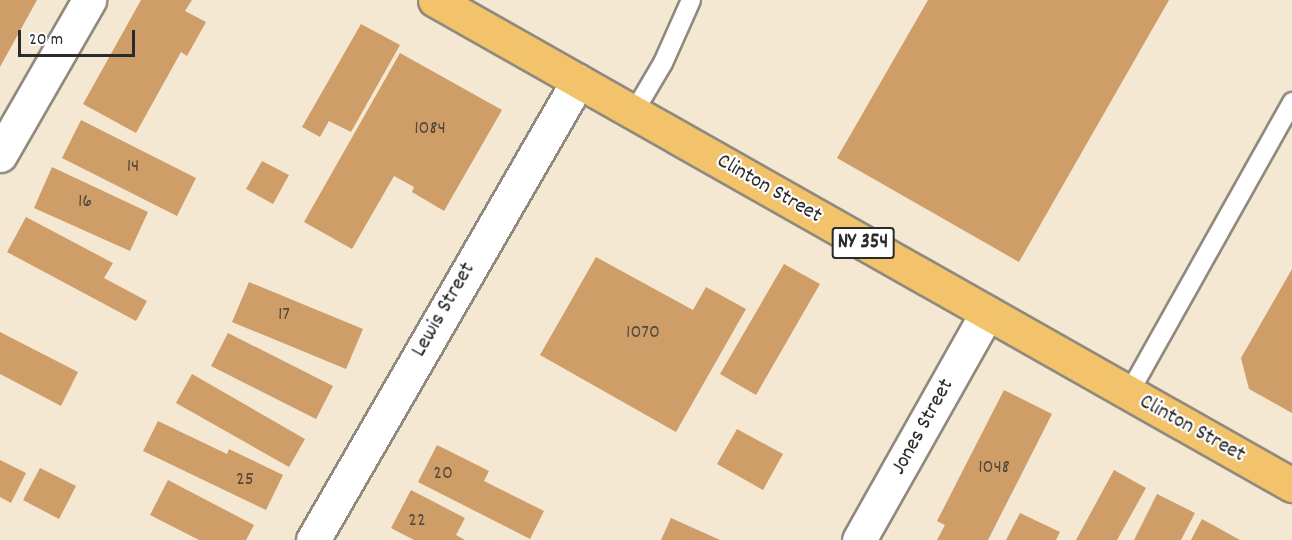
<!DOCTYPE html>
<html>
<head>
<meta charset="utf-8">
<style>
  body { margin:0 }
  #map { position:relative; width:1292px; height:540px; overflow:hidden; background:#f5e8d2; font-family:Dekko,sans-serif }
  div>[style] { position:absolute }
  .building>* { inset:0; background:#ce9d68 }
  .roads { filter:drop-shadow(2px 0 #908a7e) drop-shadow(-2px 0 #908a7e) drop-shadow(0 2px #908a7e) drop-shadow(0 -2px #908a7e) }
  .lane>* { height:18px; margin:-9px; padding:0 9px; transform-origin:9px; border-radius:9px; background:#fff }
  .street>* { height:33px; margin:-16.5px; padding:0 16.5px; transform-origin:16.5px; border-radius:16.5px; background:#fff }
  .primary>* { height:33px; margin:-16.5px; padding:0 16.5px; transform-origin:16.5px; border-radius:16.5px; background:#f2c36a }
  span { translate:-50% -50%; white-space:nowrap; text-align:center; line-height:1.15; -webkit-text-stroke:4.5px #fff; paint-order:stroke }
  .number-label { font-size:20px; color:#54483a }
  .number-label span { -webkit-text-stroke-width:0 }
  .shield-label span { padding:2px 4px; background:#fff; border:2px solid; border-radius:4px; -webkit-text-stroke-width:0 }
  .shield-label { font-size:21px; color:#2b2b2b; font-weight:700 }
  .street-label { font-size:22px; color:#2b2b2b }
  .scale { position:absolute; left:18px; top:30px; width:117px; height:27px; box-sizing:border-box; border:3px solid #2b2b2b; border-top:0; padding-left:8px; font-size:18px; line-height:21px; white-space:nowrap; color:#2b2b2b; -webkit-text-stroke:4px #fff; paint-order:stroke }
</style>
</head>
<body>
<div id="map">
  <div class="building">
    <div style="clip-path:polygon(0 0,37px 0,0 67px)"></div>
    <div style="clip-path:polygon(141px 0,192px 0,185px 11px,206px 22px,187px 56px,181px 52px,136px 133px,83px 104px)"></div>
    <div style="clip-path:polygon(928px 0,1169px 0,1019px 262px,837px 158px)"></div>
    <div style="clip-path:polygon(361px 24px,400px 45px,351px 132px,329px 121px,320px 137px,302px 127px)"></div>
    <div style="clip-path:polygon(400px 53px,502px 110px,444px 211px,412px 192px,414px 187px,394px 176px,352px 249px,304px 222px)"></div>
    <div style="clip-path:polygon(81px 120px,196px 178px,177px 216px,62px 158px)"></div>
    <div style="clip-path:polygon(262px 161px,289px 175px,273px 204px,246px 189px)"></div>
    <div style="clip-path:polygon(52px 167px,148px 212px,130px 251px,34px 208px)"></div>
    <div style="clip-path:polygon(26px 217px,113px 263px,104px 278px,147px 301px,136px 321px,7px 252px)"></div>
    <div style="clip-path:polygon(596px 257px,693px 310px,706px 287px,746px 309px,676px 432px,540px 355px)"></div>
    <div style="clip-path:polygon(784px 264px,820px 284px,756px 395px,720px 374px)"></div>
    <div style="clip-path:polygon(1292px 269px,1292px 413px,1249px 389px,1241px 358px)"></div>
    <div style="clip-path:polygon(249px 282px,363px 329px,346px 369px,232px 322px)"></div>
    <div style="clip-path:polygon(0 332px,78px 372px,61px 406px,0 374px)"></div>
    <div style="clip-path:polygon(228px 333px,333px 386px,316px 419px,211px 366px)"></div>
    <div style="clip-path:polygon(192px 374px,305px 439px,289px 467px,176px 403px)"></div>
    <div style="clip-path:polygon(1004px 390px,1052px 414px,988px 540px,937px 540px,945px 525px,937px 521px)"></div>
    <div style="clip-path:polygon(158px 421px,227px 454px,229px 449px,283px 475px,266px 510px,143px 451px)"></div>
    <div style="clip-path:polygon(737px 429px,783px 454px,763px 490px,717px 464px)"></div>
    <div style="clip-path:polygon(437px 445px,489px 471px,484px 481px,544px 511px,530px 539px,418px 482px)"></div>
    <div style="clip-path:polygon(0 460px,26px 473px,11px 503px,0 497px)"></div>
    <div style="clip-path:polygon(40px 468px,76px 486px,59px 519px,23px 500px)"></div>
    <div style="clip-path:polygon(1114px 470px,1146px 488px,1117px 540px,1076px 540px)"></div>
    <div style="clip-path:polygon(168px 480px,254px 525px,246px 540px,199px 540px,150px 515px)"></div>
    <div style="clip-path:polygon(411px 490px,465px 518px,456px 535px,465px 540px,414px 540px,391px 528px)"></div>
    <div style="clip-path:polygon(1157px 494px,1195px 513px,1181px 540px,1134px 540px)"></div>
    <div style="clip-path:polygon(1020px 513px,1060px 532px,1056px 540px,1006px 540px)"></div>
    <div style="clip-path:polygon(671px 518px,720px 540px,661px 540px)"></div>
    <div style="clip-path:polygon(1202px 519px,1240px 540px,1191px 540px)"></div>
  </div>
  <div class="roads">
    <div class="lane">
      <div style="left:634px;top:112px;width:57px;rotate:-59.4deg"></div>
      <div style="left:663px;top:63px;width:69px;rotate:-66deg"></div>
      <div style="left:1129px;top:393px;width:334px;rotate:-60.7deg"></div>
    </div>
    <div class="street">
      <div style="left:0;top:155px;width:179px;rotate:-60.1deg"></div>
      <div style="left:313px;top:540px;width:530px;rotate:-60deg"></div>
      <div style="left:859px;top:540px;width:261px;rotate:-60.6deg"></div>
    </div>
    <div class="primary">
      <div style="left:435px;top:0;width:985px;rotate:29.51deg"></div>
    </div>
  </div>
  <div class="number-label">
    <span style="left:430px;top:129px">1084</span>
    <span style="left:133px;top:167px">14</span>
    <span style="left:85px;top:202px">16</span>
    <span style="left:284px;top:315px">17</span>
    <span style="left:643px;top:333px">1070</span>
    <span style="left:994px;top:468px">1048</span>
    <span style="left:443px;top:474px">20</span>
    <span style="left:245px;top:480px">25</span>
    <span style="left:417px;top:521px">22</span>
  </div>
  <div class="shield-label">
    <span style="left:863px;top:243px">NY 354</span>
  </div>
  <div class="street-label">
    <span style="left:769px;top:189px;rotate:30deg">Clinton Street</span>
    <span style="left:444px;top:310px;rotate:-60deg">Lewis Street</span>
    <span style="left:923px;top:427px;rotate:-61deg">Jones Street</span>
    <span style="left:1192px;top:429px;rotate:29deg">Clinton Street</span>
  </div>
  <div class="scale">20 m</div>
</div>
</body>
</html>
